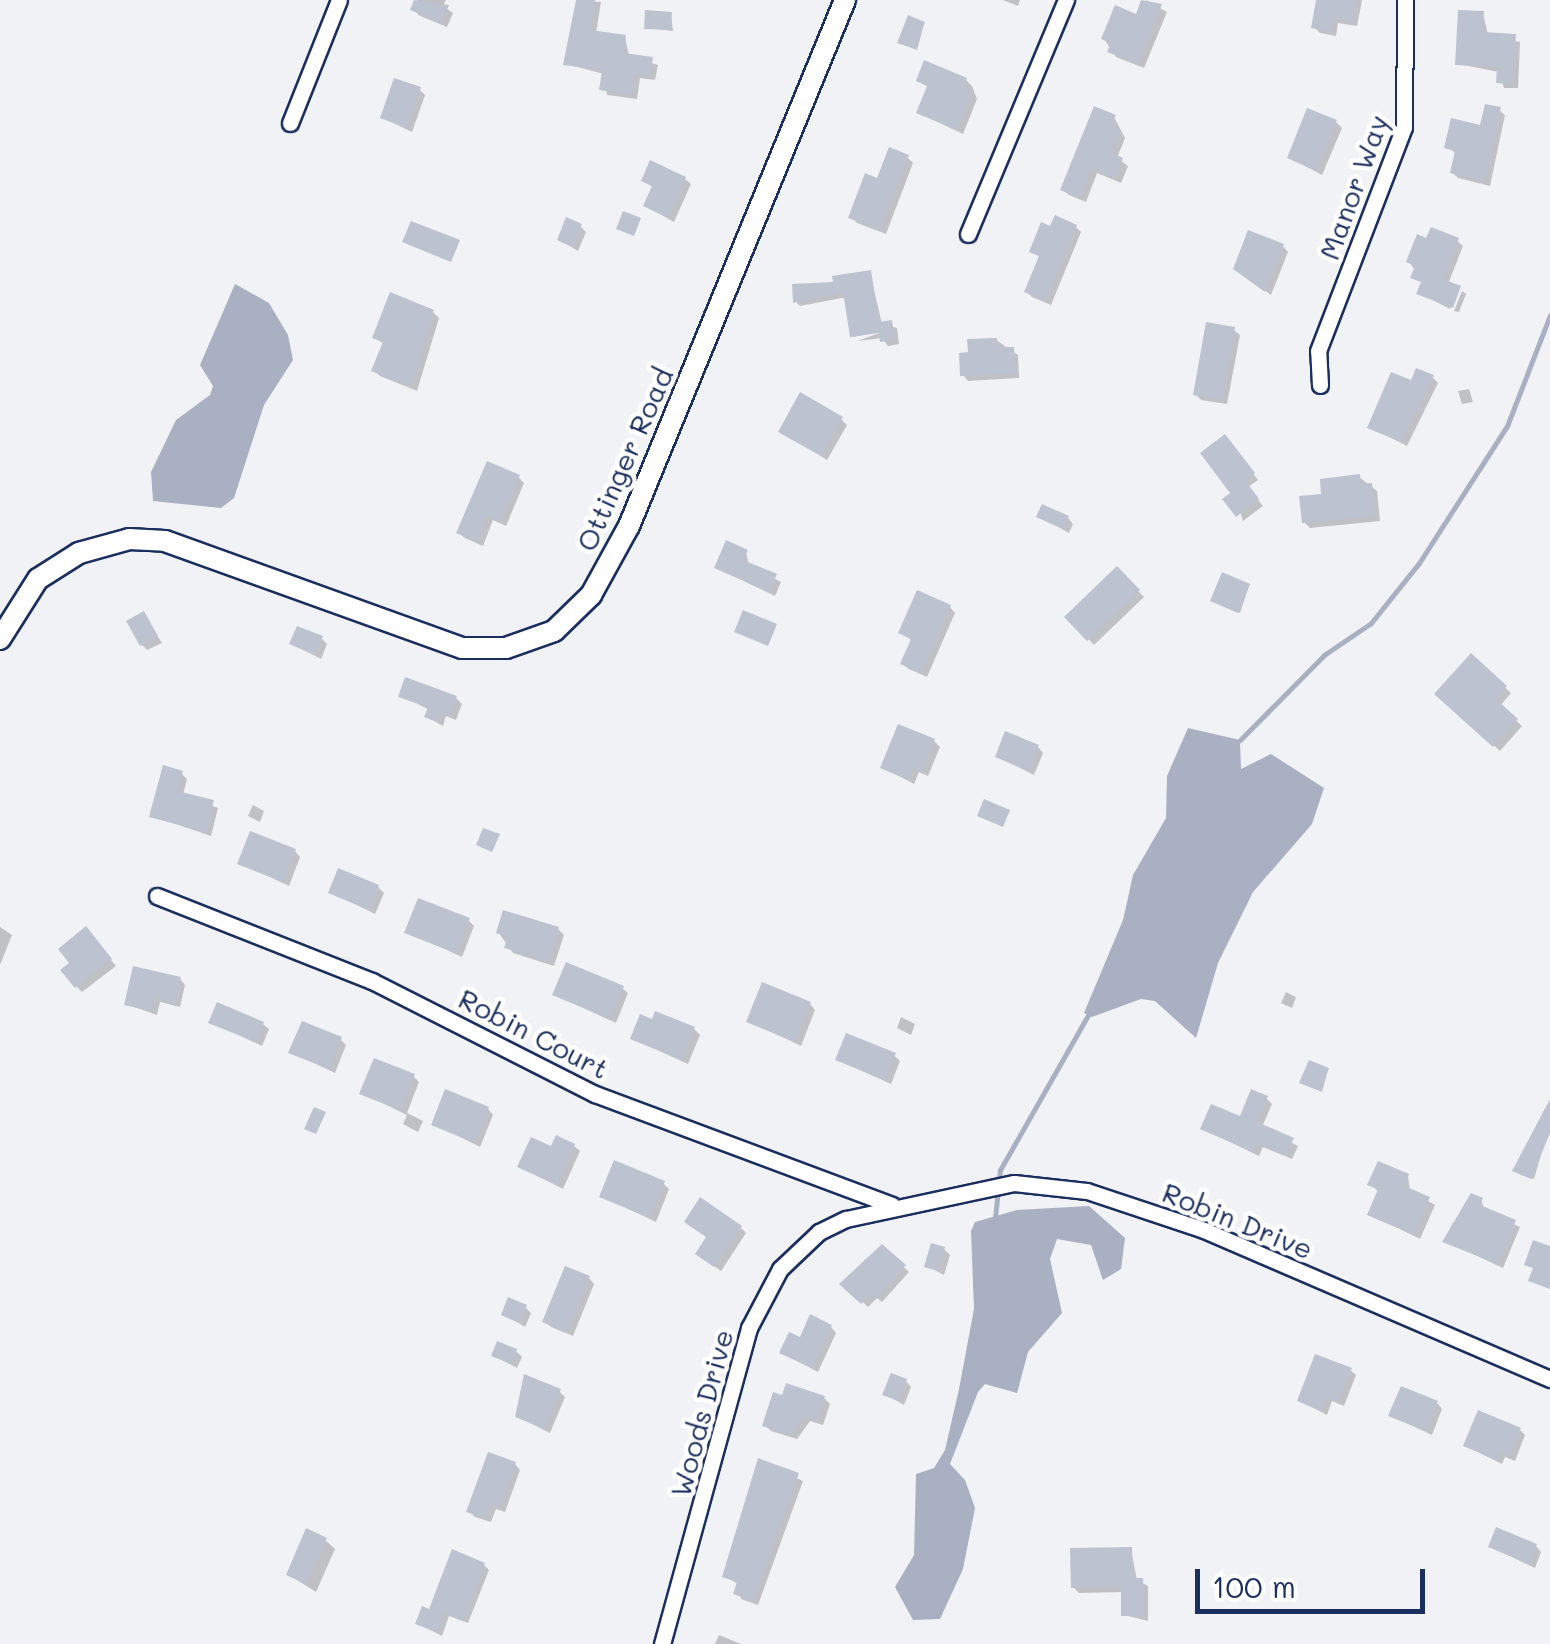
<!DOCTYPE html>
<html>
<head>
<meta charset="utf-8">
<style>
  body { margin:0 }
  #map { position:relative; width:1550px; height:1644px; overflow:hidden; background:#f1f2f5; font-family:Mali,sans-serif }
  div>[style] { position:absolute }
  .water>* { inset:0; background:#a8b0c2 }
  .shadow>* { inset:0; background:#0003 }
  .stream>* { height:5px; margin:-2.5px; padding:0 2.5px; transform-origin:2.5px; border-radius:2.5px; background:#a8b0c2 }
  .building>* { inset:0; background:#bcc2d0 }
  .roads { filter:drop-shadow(2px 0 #1b2f5e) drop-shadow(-2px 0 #1b2f5e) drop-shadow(0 2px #1b2f5e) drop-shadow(0 -2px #1b2f5e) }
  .minor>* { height:15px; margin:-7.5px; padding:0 7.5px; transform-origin:7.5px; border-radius:7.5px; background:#fff }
  .tertiary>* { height:20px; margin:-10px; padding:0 10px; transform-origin:10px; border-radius:10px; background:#fff }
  span { translate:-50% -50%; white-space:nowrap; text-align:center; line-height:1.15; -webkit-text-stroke:9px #fff; paint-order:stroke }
  .street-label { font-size:28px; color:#1b2f5e }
  .scale { position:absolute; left:1195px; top:1569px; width:230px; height:45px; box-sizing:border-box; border:5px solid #1b2f5e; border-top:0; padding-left:12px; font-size:30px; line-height:35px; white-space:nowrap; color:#1b2f5e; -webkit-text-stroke:8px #fff; paint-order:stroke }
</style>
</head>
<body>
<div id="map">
  <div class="water">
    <div style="clip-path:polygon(235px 284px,269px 303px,288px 335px,293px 360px,264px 405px,234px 498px,221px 508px,153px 501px,151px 472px,176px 420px,210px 395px,213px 386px,200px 365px)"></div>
    <div style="clip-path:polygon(1188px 728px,1240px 740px,1241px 769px,1271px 754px,1324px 788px,1312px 824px,1253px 892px,1218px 963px,1196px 1038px,1155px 1001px,1141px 999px,1092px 1017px,1084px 1013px,1123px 920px,1133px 875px,1166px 818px,1167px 776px)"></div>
    <div style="clip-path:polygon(1089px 1206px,1125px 1238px,1121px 1269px,1103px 1280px,1091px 1245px,1057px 1239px,1050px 1259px,1062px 1313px,1028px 1352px,1017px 1393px,985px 1384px,978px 1392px,950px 1464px,965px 1480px,975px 1508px,963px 1569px,940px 1619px,913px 1620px,895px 1587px,914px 1555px,916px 1474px,934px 1468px,945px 1450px,959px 1389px,974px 1309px,971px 1231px,975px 1222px,1017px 1210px)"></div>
  </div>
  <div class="shadow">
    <div style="clip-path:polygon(417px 0,446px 0,443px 6px,453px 13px,447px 27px,418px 15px)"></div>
    <div style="clip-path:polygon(578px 0,601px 2px,596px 33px,625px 37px,629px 56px,658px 65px,655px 80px,640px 78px,637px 99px,607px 95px,604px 74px,566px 64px)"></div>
    <div style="clip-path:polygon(1003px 0,1020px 0,1018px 6px)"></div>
    <div style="clip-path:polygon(1146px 0,1167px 12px,1144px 68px,1116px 57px,1104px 39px,1137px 17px)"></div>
    <div style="clip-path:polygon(1319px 0,1362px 0,1357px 26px,1338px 23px,1336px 36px,1320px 33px,1314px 27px)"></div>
    <div style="clip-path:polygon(1483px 13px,1488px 35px,1520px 42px,1518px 88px,1504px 88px,1499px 72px,1458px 64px)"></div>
    <div style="clip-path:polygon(671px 14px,673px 31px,647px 28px)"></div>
    <div style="clip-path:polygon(924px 24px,917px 50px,902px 44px)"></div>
    <div style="clip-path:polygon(919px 80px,966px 80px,972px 86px,977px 99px,963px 134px,919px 113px,929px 88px)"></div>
    <div style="clip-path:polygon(419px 89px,425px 95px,412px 132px,383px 118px)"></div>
    <div style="clip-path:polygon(1499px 110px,1505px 115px,1490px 186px,1458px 178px,1453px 173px,1457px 154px,1447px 147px,1482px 128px)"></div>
    <div style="clip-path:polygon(1114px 117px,1125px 138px,1117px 158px,1128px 166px,1121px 183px,1097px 173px,1086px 202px,1069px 195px,1063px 190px)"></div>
    <div style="clip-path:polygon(1336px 122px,1342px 128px,1322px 175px,1290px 158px)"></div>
    <div style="clip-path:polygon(907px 157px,913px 163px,886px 234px,857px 223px,851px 217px)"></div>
    <div style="clip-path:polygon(685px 179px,691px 184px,674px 222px,646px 206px,654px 188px,644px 181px)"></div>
    <div style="clip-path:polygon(580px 226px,586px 232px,578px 251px,560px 240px)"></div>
    <div style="clip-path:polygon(1076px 227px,1081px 232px,1051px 305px,1032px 297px,1027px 292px,1041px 258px,1032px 251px)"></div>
    <div style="clip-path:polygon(1457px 241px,1463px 246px,1448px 284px,1458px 288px,1450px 309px,1419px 293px,1423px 284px,1409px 261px)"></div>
    <div style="clip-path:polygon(1283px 246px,1288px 252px,1271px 295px,1242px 274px)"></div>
    <div style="clip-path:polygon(870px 273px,882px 324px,897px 328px,899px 344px,888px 346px,882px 338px,857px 341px,891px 329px,853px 337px,847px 297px,800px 306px,795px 301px)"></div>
    <div style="clip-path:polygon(1462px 291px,1466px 294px,1459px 312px,1454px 311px)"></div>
    <div style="clip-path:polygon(433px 312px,439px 318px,417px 391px,380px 376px,374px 370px,384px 344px,374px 337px)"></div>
    <div style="clip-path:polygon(1234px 330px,1240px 335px,1227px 404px,1201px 400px,1195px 394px)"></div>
    <div style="clip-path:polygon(996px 340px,1018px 355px,1019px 378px,968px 381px,963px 375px)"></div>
    <div style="clip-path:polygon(1432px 377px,1438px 383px,1407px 446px,1370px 427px,1412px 384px)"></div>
    <div style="clip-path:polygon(1458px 391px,1469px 389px,1473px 402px,1462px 404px)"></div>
    <div style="clip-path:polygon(841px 419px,847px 425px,827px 460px,781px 431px)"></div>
    <div style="clip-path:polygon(1231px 443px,1258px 480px,1248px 487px,1263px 506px,1243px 521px,1234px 493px)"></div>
    <div style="clip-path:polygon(518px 477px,524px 483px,506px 526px,493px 520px,483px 546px,465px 538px,459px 533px)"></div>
    <div style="clip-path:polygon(1359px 477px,1377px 491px,1380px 521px,1310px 528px,1304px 522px,1324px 496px)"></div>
    <div style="clip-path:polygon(1039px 516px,1068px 518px,1073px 524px,1069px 533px)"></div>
    <div style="clip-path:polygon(746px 552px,749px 565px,781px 582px,775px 596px,717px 568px)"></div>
    <div style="clip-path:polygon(1117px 569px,1144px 597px,1094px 645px,1067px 617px)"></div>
    <div style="clip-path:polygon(1249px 586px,1240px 613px,1215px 602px)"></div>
    <div style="clip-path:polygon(950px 607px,955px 613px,927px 677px,909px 669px,903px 664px,913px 641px,901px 633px)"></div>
    <div style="clip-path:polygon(143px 614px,162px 643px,147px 650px,142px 645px)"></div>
    <div style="clip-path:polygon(321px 638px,327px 644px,321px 659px,292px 644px)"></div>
    <div style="clip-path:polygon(1471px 657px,1511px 693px,1500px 706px,1522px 726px,1500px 751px,1438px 694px)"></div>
    <div style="clip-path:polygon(401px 696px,456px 698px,462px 704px,456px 720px,446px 716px,443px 726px,427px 717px,430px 710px)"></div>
    <div style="clip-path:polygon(934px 741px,940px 747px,928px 776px,919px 772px,914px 784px,883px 767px)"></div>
    <div style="clip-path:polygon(1038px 747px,1043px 753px,1034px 775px,998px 757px)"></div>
    <div style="clip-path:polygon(181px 773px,187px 779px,183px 795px,218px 808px,211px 836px,152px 816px)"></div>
    <div style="clip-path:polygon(253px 805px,264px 811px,260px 822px,248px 816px)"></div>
    <div style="clip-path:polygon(295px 851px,300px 857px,289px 886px,240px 863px)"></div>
    <div style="clip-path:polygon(378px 887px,384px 893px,375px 914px,331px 892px)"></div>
    <div style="clip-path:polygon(468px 920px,474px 926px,462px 957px,407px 932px)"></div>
    <div style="clip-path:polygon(0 927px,12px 935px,0 965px)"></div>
    <div style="clip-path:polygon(558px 929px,564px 935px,554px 966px,513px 953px,499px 933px)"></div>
    <div style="clip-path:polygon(91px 935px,116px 966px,82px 992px,77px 987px)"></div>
    <div style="clip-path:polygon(180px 979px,185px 985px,180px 1007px,160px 1002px,157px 1015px,126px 1004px)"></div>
    <div style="clip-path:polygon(622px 988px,628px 993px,616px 1023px,555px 995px)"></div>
    <div style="clip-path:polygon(1286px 992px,1296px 997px,1292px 1008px,1281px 1003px)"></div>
    <div style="clip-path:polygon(810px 1004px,815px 1010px,801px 1046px,749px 1021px)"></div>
    <div style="clip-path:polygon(901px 1017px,915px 1024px,911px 1035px,897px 1028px)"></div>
    <div style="clip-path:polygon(211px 1022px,263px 1024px,269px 1029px,262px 1046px)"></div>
    <div style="clip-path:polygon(694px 1029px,700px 1035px,688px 1064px,633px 1039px)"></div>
    <div style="clip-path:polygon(340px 1039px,346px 1045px,335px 1073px,291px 1052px)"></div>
    <div style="clip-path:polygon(894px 1055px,900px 1061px,891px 1084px,838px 1060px)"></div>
    <div style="clip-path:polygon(1328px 1070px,1322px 1092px,1304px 1084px)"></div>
    <div style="clip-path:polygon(413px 1076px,419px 1082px,407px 1113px,423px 1121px,418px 1132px,403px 1124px,407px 1115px,362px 1093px)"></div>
    <div style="clip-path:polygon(1266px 1098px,1272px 1104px,1262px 1127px,1298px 1146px,1292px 1159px,1263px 1147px,1259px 1156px,1203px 1129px,1241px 1119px)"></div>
    <div style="clip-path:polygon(488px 1109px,493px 1115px,480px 1147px,434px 1124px)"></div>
    <div style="clip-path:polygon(1550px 1124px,1534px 1179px,1517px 1173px,1524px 1148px,1531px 1151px)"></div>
    <div style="clip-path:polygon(574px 1146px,580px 1151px,563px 1189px,520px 1167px)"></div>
    <div style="clip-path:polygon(1408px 1176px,1410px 1191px,1435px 1205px,1420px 1239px,1370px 1214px,1379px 1192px,1370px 1184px)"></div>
    <div style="clip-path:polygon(663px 1183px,669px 1189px,656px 1222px,602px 1196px)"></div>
    <div style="clip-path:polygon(1481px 1200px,1485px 1210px,1520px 1227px,1503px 1268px,1445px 1241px,1453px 1222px,1460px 1225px)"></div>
    <div style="clip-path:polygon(741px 1228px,746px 1233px,721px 1271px,704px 1259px)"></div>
    <div style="clip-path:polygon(882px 1247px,909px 1272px,882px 1302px,877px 1298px,868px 1307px,843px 1284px)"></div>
    <div style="clip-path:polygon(944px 1249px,950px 1255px,944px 1275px,927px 1266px)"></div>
    <div style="clip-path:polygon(589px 1278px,594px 1284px,573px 1336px,551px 1327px,545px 1322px)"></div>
    <div style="clip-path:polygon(525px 1307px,531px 1313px,525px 1327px,504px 1314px)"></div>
    <div style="clip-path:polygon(831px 1327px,836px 1333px,818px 1372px,782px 1353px)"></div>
    <div style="clip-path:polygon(516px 1351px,522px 1357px,517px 1368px,494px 1356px)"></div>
    <div style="clip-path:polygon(1350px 1370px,1356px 1375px,1344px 1406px,1332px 1401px,1327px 1415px,1300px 1401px)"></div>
    <div style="clip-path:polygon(906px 1381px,911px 1387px,904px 1405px,885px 1394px)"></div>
    <div style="clip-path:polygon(559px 1391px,565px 1397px,550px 1433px,518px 1417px)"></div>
    <div style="clip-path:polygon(784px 1398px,824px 1398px,830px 1404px,823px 1425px,810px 1421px,797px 1439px,771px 1431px,765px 1425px)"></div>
    <div style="clip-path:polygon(1437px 1403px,1442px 1409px,1432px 1435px,1391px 1416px)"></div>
    <div style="clip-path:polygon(1520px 1430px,1525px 1435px,1515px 1461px,1505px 1457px,1502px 1464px,1466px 1446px)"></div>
    <div style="clip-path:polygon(760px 1461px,803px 1481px,758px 1605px,741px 1599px,739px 1585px,725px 1576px)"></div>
    <div style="clip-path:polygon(515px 1464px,520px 1470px,505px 1512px,496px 1509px,491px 1522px,475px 1517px,469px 1511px)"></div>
    <div style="clip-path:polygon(325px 1540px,335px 1549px,316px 1592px,289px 1575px)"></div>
    <div style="clip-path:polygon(1536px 1546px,1541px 1552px,1535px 1568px,1491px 1547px)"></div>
    <div style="clip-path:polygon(1131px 1550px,1137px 1580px,1148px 1586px,1148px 1621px,1124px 1615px,1123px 1592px,1079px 1593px,1073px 1587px)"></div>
    <div style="clip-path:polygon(484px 1565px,489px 1570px,468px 1623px,449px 1616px,442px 1636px,418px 1624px)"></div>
    <div style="clip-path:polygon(719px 1635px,741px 1644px,715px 1644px)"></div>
  </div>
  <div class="stream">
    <div style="left:1240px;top:740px;width:120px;rotate:-45.3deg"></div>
    <div style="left:1324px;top:655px;width:57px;rotate:-34.2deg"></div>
    <div style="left:1371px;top:623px;width:77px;rotate:-51.3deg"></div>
    <div style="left:1419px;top:563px;width:163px;rotate:-57.3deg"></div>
    <div style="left:1507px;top:426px;width:119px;rotate:-68.8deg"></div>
    <div style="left:995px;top:1218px;width:48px;rotate:-84.1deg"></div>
    <div style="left:1000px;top:1170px;width:178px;rotate:-60.4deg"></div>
  </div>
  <div class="building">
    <div style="clip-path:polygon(414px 0,449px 5px,441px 23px,410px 10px)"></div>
    <div style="clip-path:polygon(576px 0,595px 0,591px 30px,626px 35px,624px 53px,653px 57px,650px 76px,635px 74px,631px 95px,599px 90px,602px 70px,563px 65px)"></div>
    <div style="clip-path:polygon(1141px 0,1162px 4px,1138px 64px,1107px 52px,1111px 43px,1101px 39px,1115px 5px,1136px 14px)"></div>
    <div style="clip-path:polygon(1316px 0,1356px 0,1352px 22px,1333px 19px,1331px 32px,1311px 28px)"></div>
    <div style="clip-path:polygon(645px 10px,672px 12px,671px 30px,644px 29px)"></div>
    <div style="clip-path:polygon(1458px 10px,1484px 11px,1483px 32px,1516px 34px,1513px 84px,1496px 83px,1497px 67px,1455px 65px)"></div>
    <div style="clip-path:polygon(908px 15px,925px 22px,915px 49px,897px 43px)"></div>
    <div style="clip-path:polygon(924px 60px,967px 78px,964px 87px,973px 91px,957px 130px,916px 113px,927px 86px,916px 81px)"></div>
    <div style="clip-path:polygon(394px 78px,421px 87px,407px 128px,380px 118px)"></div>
    <div style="clip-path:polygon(1485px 104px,1501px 107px,1485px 182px,1450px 173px,1455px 151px,1444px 148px,1451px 118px,1480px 125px)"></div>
    <div style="clip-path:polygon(1094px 106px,1116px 115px,1111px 126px,1121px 130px,1112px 153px,1123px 158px,1115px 179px,1091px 169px,1080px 198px,1060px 190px)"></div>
    <div style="clip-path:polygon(1307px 108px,1337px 120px,1316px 171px,1287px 158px)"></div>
    <div style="clip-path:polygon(889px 147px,909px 155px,880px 230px,848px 218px,865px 173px,877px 178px)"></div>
    <div style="clip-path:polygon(650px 160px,686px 177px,668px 218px,643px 206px,652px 186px,641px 181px)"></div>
    <div style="clip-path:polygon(623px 211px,641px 218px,634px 236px,616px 229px)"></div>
    <div style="clip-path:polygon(1055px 215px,1077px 225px,1045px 301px,1024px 292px,1039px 256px,1029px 252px,1041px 222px,1050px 226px)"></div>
    <div style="clip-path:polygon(566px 217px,582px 224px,572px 247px,557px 240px)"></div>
    <div style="clip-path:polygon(411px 221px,460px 240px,451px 262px,402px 242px)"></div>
    <div style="clip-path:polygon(1431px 227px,1459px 238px,1443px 279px,1461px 286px,1453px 308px,1416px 294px,1421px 282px,1410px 278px,1415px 266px,1406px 262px,1417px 234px,1426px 238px)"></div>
    <div style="clip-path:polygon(1248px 230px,1284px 244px,1265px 292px,1233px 269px)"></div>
    <div style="clip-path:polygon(871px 270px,879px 322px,892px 320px,895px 340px,880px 342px,879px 333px,850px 337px,843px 292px,793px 303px,792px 284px,833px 282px,832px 276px)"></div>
    <div style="clip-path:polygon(390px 292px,434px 310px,411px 387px,371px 371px,383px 342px,372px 338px)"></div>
    <div style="clip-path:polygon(1206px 322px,1235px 327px,1222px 400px,1193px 395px)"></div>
    <div style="clip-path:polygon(997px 338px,997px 347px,1014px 347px,1015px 374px,960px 376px,959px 353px,968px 352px,967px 339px)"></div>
    <div style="clip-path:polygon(1416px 368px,1434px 375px,1401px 442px,1367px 428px,1391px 372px,1411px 380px)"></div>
    <div style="clip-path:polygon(800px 392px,843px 417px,821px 456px,778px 432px)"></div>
    <div style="clip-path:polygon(1225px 434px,1255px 473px,1245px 480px,1259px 499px,1236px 517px,1222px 499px,1230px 493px,1200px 453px)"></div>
    <div style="clip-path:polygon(487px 461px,520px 475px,500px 522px,487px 516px,477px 542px,456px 533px)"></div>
    <div style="clip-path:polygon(1360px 474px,1361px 484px,1372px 483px,1375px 516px,1302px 523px,1299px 496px,1321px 494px,1320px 479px)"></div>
    <div style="clip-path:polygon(1042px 504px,1069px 516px,1063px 529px,1036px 517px)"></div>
    <div style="clip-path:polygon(726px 540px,748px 550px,743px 560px,777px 574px,769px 592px,714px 568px)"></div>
    <div style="clip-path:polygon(1117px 566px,1140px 590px,1087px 641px,1064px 617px)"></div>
    <div style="clip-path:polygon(1222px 572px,1250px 584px,1238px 613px,1210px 601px)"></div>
    <div style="clip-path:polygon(917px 590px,951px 605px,921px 673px,900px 664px,911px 639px,898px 633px)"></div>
    <div style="clip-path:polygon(743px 610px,777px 624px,768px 646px,734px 632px)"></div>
    <div style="clip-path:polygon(144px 611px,158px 636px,140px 646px,126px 621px)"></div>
    <div style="clip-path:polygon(297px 626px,323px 636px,315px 655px,289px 644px)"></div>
    <div style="clip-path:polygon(1471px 653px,1507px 686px,1496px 699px,1518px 719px,1493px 747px,1434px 694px)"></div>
    <div style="clip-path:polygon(405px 677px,457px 696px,450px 716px,440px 712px,437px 722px,424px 717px,428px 707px,398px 697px)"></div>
    <div style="clip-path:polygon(898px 724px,935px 739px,922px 772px,913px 768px,908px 780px,880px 768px)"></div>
    <div style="clip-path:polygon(1005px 731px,1039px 745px,1029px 771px,995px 757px)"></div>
    <div style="clip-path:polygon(163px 765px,183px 771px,177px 791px,214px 800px,206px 832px,149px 817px)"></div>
    <div style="clip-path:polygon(984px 799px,1010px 810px,1003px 827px,977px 816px)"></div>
    <div style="clip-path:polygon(483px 828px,500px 834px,492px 852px,476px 845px)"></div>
    <div style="clip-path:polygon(250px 831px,296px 849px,283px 882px,237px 864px)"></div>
    <div style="clip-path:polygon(338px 868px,379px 885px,369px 910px,328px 893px)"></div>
    <div style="clip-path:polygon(418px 898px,470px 918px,456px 953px,404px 933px)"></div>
    <div style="clip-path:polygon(503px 910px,559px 927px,549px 962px,504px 948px,508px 937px,496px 933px)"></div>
    <div style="clip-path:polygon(86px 926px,112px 959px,75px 988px,60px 970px,69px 963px,58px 949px)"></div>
    <div style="clip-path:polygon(566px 962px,624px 986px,610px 1019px,552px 995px)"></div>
    <div style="clip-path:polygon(133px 966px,181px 977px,175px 1003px,154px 998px,151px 1011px,124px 1005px)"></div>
    <div style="clip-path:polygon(762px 982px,811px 1002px,795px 1042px,746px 1022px)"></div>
    <div style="clip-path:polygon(217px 1002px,264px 1022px,256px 1042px,208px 1023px)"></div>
    <div style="clip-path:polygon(655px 1011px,695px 1027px,682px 1060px,630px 1039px,640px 1014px,652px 1019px)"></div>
    <div style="clip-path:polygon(302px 1021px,342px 1037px,329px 1069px,288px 1053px)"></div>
    <div style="clip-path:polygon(846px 1033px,896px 1053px,885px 1080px,835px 1060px)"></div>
    <div style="clip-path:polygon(374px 1058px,415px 1074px,400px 1110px,359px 1094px)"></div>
    <div style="clip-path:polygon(1309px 1060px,1329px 1068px,1320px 1091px,1299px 1083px)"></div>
    <div style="clip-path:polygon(445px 1089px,489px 1107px,475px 1143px,431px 1125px)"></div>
    <div style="clip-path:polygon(1251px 1089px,1268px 1096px,1257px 1122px,1294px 1138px,1286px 1155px,1257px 1143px,1253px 1152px,1200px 1129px,1211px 1104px,1240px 1116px)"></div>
    <div style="clip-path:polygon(1550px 1099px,1550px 1133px,1531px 1179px,1512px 1171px)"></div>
    <div style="clip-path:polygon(314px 1107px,326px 1112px,316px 1134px,304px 1129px)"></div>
    <div style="clip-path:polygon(556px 1135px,575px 1144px,557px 1185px,517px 1167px,531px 1137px,551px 1146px)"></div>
    <div style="clip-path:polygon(614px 1160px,665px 1181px,650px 1218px,599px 1197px)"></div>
    <div style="clip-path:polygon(1378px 1161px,1409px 1174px,1404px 1186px,1430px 1197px,1414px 1235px,1367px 1215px,1378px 1189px,1367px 1185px)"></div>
    <div style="clip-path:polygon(1471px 1193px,1483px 1198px,1480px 1205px,1516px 1220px,1498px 1264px,1442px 1242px)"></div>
    <div style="clip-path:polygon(700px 1197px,742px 1226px,714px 1267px,695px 1254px,706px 1237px,684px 1222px)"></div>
    <div style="clip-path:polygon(1533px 1240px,1550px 1246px,1550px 1289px,1528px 1281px,1533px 1268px,1524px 1265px)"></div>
    <div style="clip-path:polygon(931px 1243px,945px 1247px,938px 1271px,924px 1267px)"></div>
    <div style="clip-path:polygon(882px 1244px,906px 1265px,875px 1299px,870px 1294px,861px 1304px,839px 1284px)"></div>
    <div style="clip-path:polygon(565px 1266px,590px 1276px,567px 1332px,542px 1322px)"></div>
    <div style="clip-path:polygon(508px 1297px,527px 1305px,519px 1323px,501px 1315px)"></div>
    <div style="clip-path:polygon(810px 1314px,832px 1325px,812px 1368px,779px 1353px,789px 1332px,800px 1337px)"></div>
    <div style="clip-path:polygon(497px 1341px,517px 1349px,511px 1364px,491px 1356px)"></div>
    <div style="clip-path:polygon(1315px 1354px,1352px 1368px,1338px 1402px,1327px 1397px,1321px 1411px,1297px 1401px)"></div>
    <div style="clip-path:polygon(891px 1373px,907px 1379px,898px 1401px,882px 1395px)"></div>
    <div style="clip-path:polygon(524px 1374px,561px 1389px,545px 1429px,515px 1417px)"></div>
    <div style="clip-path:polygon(786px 1383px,825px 1396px,817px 1421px,804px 1417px,791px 1435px,762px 1426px,773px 1392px,782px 1395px)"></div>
    <div style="clip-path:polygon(1401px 1386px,1438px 1401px,1426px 1431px,1388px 1416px)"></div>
    <div style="clip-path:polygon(1478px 1410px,1521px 1428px,1509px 1457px,1499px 1453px,1496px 1460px,1463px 1446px)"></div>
    <div style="clip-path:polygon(488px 1452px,516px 1462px,499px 1508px,490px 1505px,485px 1518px,466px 1512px)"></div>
    <div style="clip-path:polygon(758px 1458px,799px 1473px,753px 1601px,733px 1594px,737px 1582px,722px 1577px)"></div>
    <div style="clip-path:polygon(1496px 1527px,1537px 1544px,1529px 1564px,1488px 1547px)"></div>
    <div style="clip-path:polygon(306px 1528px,327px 1538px,306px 1584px,286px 1575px)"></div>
    <div style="clip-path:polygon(1132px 1547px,1133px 1578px,1143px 1578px,1144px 1616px,1121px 1616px,1121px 1587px,1071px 1588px,1070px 1548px)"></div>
    <div style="clip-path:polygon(452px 1549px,485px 1563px,463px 1620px,444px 1613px,437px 1632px,415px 1624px,422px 1606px,429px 1609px)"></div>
  </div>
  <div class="roads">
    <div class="minor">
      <div style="left:290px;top:123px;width:132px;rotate:-68.3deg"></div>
      <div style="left:968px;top:234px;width:254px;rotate:-67.3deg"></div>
      <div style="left:1320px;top:385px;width:34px;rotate:-93deg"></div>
      <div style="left:1318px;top:351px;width:240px;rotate:-69deg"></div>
      <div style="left:1404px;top:127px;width:127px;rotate:-89.5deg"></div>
      <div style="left:157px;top:896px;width:231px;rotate:21.6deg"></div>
      <div style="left:372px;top:981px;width:250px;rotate:26.9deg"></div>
      <div style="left:595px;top:1094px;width:317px;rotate:20.5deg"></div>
      <div style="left:662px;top:1644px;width:328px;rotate:-74.6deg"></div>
      <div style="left:749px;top:1328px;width:67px;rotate:-62.3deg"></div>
      <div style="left:780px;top:1269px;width:54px;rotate:-43.5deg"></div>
      <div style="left:819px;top:1232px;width:30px;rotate:-26deg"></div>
      <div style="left:846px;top:1219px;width:172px;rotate:-12.1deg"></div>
      <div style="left:1014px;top:1183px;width:73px;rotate:6.3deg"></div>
      <div style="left:1087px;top:1191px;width:123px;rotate:18.4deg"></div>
      <div style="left:1204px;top:1230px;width:377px;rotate:23.3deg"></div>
    </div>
    <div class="tertiary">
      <div style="left:0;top:639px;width:71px;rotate:-57.7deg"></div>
      <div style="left:38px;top:579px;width:49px;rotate:-32.4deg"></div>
      <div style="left:79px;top:553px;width:52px;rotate:-15.6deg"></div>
      <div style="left:129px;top:539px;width:36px;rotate:3deg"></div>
      <div style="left:165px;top:541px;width:316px;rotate:19.8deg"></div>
      <div style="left:462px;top:648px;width:44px"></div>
      <div style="left:506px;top:648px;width:51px;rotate:-19.5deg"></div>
      <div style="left:554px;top:631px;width:52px;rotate:-44.2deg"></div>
      <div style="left:591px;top:595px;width:79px;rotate:-61.2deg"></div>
      <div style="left:629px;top:526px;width:569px;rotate:-67.67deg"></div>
    </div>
  </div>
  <div class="street-label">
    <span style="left:1353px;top:187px;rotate:-70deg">Manor Way</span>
    <span style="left:624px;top:459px;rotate:-66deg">Ottinger Road</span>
    <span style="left:534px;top:1033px;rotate:27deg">Robin Court</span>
    <span style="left:1238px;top:1220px;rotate:22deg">Robin Drive</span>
    <span style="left:701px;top:1413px;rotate:-75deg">Woods Drive</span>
  </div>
  <div class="scale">100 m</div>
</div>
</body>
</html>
